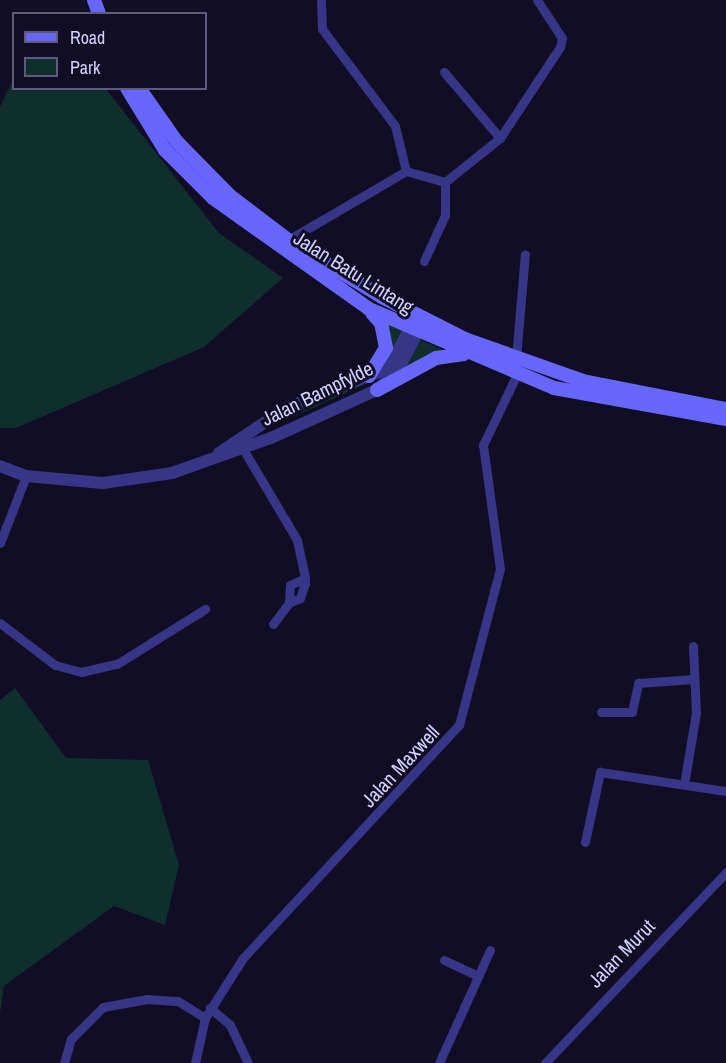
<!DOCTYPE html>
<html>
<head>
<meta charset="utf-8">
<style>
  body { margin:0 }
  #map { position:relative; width:726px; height:1063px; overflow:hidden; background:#100d24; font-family:"Archivo Narrow",sans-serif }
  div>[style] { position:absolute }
  .green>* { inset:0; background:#102e2c }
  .minor>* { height:9px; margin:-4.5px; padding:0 4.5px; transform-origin:4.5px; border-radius:4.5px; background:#373585 }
  .tertiary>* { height:12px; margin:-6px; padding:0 6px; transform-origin:6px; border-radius:6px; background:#373585 }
  .secondary>* { height:14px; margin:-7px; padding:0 7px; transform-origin:7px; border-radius:7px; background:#6767ff }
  span { translate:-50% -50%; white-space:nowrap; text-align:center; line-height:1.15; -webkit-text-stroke:6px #100d24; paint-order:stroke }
  .street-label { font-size:20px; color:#d4d0ff }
  .legend { position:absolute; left:12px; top:12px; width:195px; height:78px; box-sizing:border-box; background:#100d24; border:2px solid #5e5b7c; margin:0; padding:8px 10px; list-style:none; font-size:18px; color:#d4d0ff }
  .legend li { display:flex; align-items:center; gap:12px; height:30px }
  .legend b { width:30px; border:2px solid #5e5b7c }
</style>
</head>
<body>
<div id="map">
  <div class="green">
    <div style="clip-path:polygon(13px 80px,14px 88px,106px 89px,219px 233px,283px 278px,204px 347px,16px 428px,0 428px,0 107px)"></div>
    <div style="clip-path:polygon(386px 323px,403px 331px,390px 358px)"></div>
    <div style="clip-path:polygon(419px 339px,445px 351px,403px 371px)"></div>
    <div style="clip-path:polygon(381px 377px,291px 418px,288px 412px)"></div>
    <div style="clip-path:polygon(15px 688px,66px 758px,148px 760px,179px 865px,165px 925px,114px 906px,4px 986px,0 1013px,0 700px)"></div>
  </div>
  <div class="minor">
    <div style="left:321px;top:0;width:29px;rotate:88deg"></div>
    <div style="left:322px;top:29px;width:121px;rotate:53deg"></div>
    <div style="left:395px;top:126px;width:46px;rotate:76.3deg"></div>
    <div style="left:444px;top:72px;width:87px;rotate:49.7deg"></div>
    <div style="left:288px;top:240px;width:137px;rotate:-30.3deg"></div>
    <div style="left:406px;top:171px;width:41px;rotate:15.8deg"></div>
    <div style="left:445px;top:182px;width:70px;rotate:-38.7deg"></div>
    <div style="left:500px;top:138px;width:109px;rotate:-56.6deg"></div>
    <div style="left:560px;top:47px;width:9px;rotate:-77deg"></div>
    <div style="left:562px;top:38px;width:45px;rotate:-123.3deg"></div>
    <div style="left:424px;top:261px;width:51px;rotate:-65.5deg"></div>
    <div style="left:445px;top:215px;width:33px;rotate:-90deg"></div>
    <div style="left:516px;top:358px;width:104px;rotate:-85.1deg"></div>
    <div style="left:243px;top:449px;width:106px;rotate:59.3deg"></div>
    <div style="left:297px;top:540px;width:39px;rotate:78deg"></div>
    <div style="left:305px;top:578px;width:5px;rotate:90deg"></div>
    <div style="left:305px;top:583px;width:16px;rotate:108deg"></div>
    <div style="left:300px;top:598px;width:12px;rotate:156deg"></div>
    <div style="left:289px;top:603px;width:18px;rotate:-87deg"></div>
    <div style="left:290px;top:585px;width:17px;rotate:-25deg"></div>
    <div style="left:0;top:543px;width:72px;rotate:-68.8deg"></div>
    <div style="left:0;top:623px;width:69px;rotate:37.4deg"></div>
    <div style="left:55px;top:665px;width:27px;rotate:15deg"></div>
    <div style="left:81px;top:672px;width:37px;rotate:-13deg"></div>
    <div style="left:117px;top:664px;width:104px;rotate:-32deg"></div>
    <div style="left:273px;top:624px;width:26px;rotate:-53deg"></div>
    <div style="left:601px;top:712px;width:31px"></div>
    <div style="left:632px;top:712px;width:30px;rotate:-78deg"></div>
    <div style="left:638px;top:683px;width:56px;rotate:-4.1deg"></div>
    <div style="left:684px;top:784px;width:72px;rotate:-80.4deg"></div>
    <div style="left:696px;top:713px;width:67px;rotate:-92.6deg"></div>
    <div style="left:585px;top:842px;width:72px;rotate:-77.9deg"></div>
    <div style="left:600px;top:772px;width:127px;rotate:8.6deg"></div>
    <div style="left:444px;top:960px;width:38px;rotate:25deg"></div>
    <div style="left:210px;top:1008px;width:26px;rotate:40deg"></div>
    <div style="left:230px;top:1025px;width:42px;rotate:64.7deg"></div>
    <div style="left:64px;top:1063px;width:25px;rotate:-74deg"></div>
    <div style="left:71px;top:1039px;width:45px;rotate:-45deg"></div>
    <div style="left:103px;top:1007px;width:45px;rotate:-10.3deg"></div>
    <div style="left:147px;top:999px;width:31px;rotate:4deg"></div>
    <div style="left:178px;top:1001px;width:32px;rotate:32deg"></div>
    <div style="left:195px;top:1063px;width:46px;rotate:-77.5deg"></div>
    <div style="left:205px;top:1018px;width:71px;rotate:-57.7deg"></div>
    <div style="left:243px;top:958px;width:318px;rotate:-47.2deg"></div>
    <div style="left:459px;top:725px;width:161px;rotate:-75.3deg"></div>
    <div style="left:500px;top:569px;width:125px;rotate:-97.8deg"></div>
    <div style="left:483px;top:445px;width:79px;rotate:-64.4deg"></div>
    <div style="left:439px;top:1063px;width:124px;rotate:-65.7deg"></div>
    <div style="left:545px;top:1063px;width:263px;rotate:-46.5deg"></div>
  </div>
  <div class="tertiary">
    <div style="left:219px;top:453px;width:83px;rotate:-33.7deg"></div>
    <div style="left:288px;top:407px;width:97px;rotate:-21deg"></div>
    <div style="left:379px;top:372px;width:16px;rotate:-38deg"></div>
    <div style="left:392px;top:362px;width:36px;rotate:-62deg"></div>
    <div style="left:0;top:466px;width:28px;rotate:21deg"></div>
    <div style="left:26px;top:476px;width:77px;rotate:5.2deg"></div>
    <div style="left:103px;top:483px;width:70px;rotate:-8.2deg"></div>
    <div style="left:172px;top:473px;width:105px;rotate:-19.5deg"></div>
    <div style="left:271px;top:438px;width:116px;rotate:-24.4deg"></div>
    <div style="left:377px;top:390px;width:29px;rotate:-44deg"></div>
    <div style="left:398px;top:370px;width:42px;rotate:-62.8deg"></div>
  </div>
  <div class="secondary">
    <div style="left:94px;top:0;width:15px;rotate:70deg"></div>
    <div style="left:127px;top:88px;width:73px;rotate:58.5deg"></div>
    <div style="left:165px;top:150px;width:68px;rotate:45deg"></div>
    <div style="left:213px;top:198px;width:191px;rotate:35.4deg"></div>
    <div style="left:369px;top:309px;width:201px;rotate:23.1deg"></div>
    <div style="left:554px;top:388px;width:175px;rotate:10.2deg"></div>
    <div style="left:139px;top:88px;width:66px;rotate:54.9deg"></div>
    <div style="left:177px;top:142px;width:74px;rotate:45.5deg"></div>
    <div style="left:229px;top:195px;width:74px;rotate:37.3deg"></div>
    <div style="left:288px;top:240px;width:110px;rotate:31.2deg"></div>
    <div style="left:382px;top:297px;width:93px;rotate:26.8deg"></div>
    <div style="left:465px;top:339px;width:125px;rotate:19.6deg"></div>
    <div style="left:583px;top:381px;width:146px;rotate:11.1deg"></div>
    <div style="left:369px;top:376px;width:33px;rotate:-59deg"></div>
    <div style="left:386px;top:348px;width:25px;rotate:-101deg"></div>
    <div style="left:381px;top:323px;width:13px;rotate:-132deg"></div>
    <div style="left:377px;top:390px;width:67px;rotate:-28.5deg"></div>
    <div style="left:436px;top:358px;width:28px;rotate:-8deg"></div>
  </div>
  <div class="street-label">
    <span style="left:354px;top:272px;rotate:32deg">Jalan Batu Lintang</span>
    <span style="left:317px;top:393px;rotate:-26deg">Jalan Bampfylde</span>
    <span style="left:400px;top:766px;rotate:-47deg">Jalan Maxwell</span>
    <span style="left:621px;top:953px;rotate:-46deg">Jalan Murut</span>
  </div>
  <ul class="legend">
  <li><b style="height:8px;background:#6767ff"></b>Road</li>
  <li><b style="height:16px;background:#102e2c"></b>Park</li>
  </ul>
</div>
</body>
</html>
